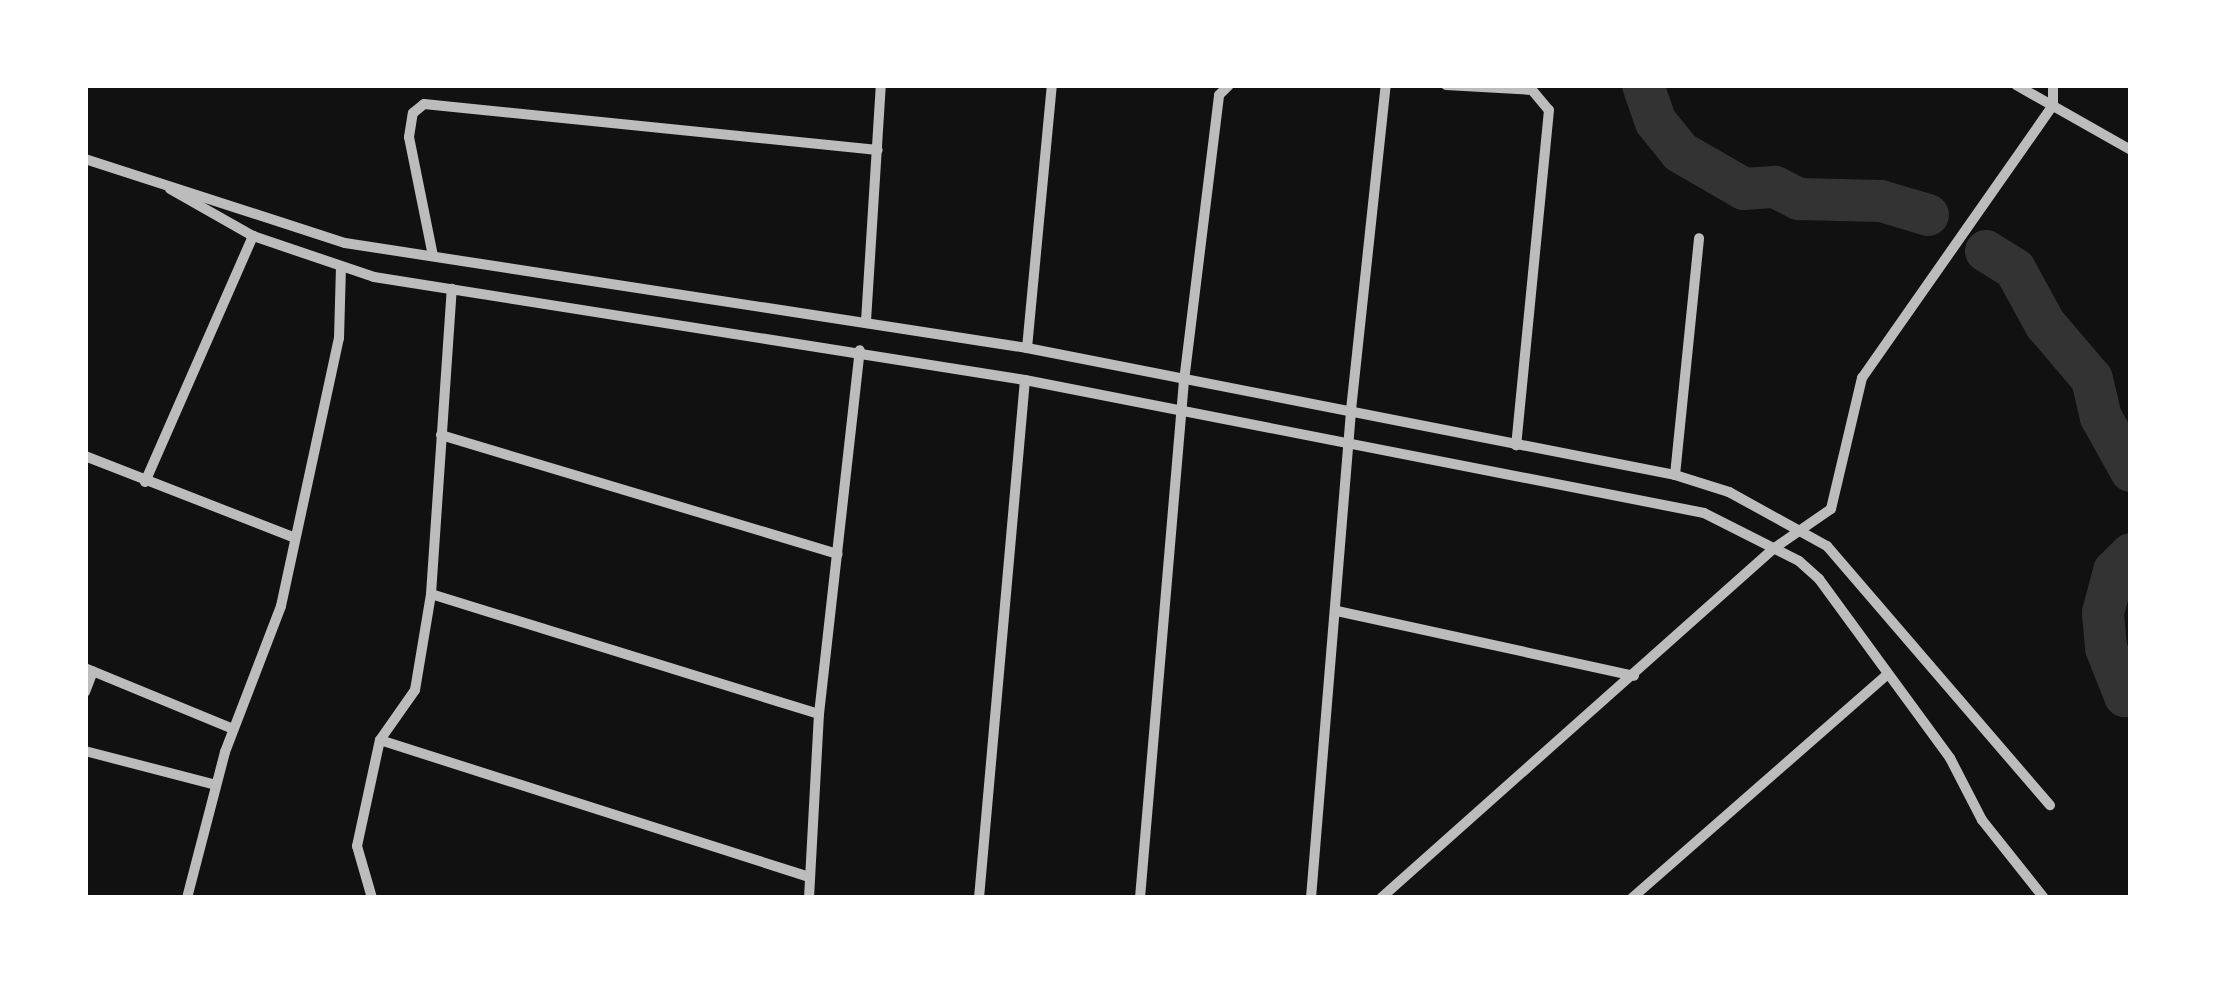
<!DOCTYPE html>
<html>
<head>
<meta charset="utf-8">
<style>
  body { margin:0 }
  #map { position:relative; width:2216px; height:983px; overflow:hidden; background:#111; font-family:Overpass,sans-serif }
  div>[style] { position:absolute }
  .river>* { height:42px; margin:-21px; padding:0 21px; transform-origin:21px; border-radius:21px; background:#333 }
  .minor>* { height:10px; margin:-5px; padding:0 5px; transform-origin:5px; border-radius:5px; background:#bcbcbc }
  span { translate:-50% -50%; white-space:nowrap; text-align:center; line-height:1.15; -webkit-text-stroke:8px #fff; paint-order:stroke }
  .frame { position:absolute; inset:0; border:88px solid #fff; pointer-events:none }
</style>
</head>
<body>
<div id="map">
  <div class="river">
    <div style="left:1643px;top:85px;width:39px;rotate:71deg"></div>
    <div style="left:1656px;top:122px;width:38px;rotate:51deg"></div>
    <div style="left:1680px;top:152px;width:74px;rotate:30deg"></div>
    <div style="left:1744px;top:189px;width:31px;rotate:-4deg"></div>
    <div style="left:1775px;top:187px;width:27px;rotate:27deg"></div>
    <div style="left:1799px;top:199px;width:82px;rotate:1.4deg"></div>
    <div style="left:1881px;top:201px;width:49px;rotate:16.6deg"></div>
    <div style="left:1986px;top:251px;width:34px;rotate:32deg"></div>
    <div style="left:2015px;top:269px;width:63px;rotate:61.4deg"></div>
    <div style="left:2045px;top:324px;width:72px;rotate:49.5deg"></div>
    <div style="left:2092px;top:379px;width:39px;rotate:77deg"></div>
    <div style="left:2101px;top:417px;width:62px;rotate:60.9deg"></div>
    <div style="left:2131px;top:554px;width:24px;rotate:135deg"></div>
    <div style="left:2114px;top:571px;width:43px;rotate:104.7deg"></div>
    <div style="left:2103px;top:613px;width:35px;rotate:85deg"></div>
    <div style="left:2106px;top:648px;width:52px;rotate:68.4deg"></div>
    <div style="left:2125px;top:696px;width:6px;rotate:-9deg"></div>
  </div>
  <div class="minor">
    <div style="left:1446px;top:85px;width:86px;rotate:3.3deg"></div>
    <div style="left:1532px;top:90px;width:26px;rotate:50deg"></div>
    <div style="left:1549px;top:110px;width:337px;rotate:95.6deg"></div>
    <div style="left:2016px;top:85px;width:132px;rotate:29.5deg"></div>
    <div style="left:85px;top:159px;width:273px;rotate:17.9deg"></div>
    <div style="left:345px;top:243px;width:690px;rotate:8.75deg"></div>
    <div style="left:1027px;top:348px;width:660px;rotate:11.09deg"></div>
    <div style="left:1675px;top:475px;width:57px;rotate:17.5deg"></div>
    <div style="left:1729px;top:492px;width:112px;rotate:28.9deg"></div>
    <div style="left:1827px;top:546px;width:342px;rotate:49.3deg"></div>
    <div style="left:170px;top:189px;width:95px;rotate:29.5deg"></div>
    <div style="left:253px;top:236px;width:128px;rotate:18.7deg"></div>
    <div style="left:374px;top:277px;width:659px;rotate:8.99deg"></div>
    <div style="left:1025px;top:380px;width:692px;rotate:11.08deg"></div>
    <div style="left:1704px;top:513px;width:106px;rotate:26.8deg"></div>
    <div style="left:1799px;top:561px;width:27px;rotate:42deg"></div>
    <div style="left:1819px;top:579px;width:222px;rotate:53.8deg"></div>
    <div style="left:1950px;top:758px;width:70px;rotate:62.7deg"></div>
    <div style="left:1982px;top:820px;width:100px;rotate:51.5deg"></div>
    <div style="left:433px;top:256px;width:121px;rotate:-101.4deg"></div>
    <div style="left:409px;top:137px;width:24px;rotate:-81deg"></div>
    <div style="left:413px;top:113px;width:14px;rotate:-39deg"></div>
    <div style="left:424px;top:104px;width:456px;rotate:5.8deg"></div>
    <div style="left:866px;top:321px;width:236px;rotate:-86.4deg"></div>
    <div style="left:1027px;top:348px;width:264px;rotate:-84.6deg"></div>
    <div style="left:441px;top:435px;width:414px;rotate:16.7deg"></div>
    <div style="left:85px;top:456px;width:223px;rotate:21.3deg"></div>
    <div style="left:1675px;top:475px;width:238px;rotate:-84.2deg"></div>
    <div style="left:145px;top:482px;width:269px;rotate:-66.3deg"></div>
    <div style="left:431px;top:594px;width:406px;rotate:17.2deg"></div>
    <div style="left:1337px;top:611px;width:304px;rotate:12.3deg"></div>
    <div style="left:85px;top:668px;width:160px;rotate:22.4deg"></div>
    <div style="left:85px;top:692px;width:22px;rotate:-69deg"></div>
    <div style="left:380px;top:740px;width:451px;rotate:17.7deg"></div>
    <div style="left:85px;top:751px;width:135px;rotate:14.5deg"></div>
    <div style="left:187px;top:898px;width:151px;rotate:-75.4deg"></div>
    <div style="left:225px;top:752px;width:156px;rotate:-69deg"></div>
    <div style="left:281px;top:606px;width:274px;rotate:-77.8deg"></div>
    <div style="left:339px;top:338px;width:70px;rotate:-88.4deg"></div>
    <div style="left:372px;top:898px;width:54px;rotate:-106.1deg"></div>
    <div style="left:357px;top:846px;width:108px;rotate:-77.8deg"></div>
    <div style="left:380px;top:740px;width:61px;rotate:-55deg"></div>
    <div style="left:415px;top:690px;width:97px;rotate:-80.5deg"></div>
    <div style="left:431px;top:594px;width:306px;rotate:-86.1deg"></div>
    <div style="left:809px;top:898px;width:184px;rotate:-86.9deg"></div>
    <div style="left:819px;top:714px;width:366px;rotate:-83.6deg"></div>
    <div style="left:979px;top:898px;width:520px;rotate:-84.93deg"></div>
    <div style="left:1140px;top:898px;width:519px;rotate:-85.14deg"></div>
    <div style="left:1184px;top:381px;width:288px;rotate:-83deg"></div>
    <div style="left:1219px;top:95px;width:14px;rotate:-45deg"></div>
    <div style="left:1311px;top:898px;width:490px;rotate:-85.3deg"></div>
    <div style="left:1351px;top:410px;width:327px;rotate:-83.9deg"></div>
    <div style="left:1381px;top:898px;width:525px;rotate:-41.68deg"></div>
    <div style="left:1773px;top:549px;width:70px;rotate:-34.6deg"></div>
    <div style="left:1831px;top:509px;width:135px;rotate:-76.7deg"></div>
    <div style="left:1862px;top:378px;width:333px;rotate:-55deg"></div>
    <div style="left:2053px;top:105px;width:20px;rotate:-90deg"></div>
    <div style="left:1632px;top:898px;width:340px;rotate:-41.2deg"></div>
  </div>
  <div class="frame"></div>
</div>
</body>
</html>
